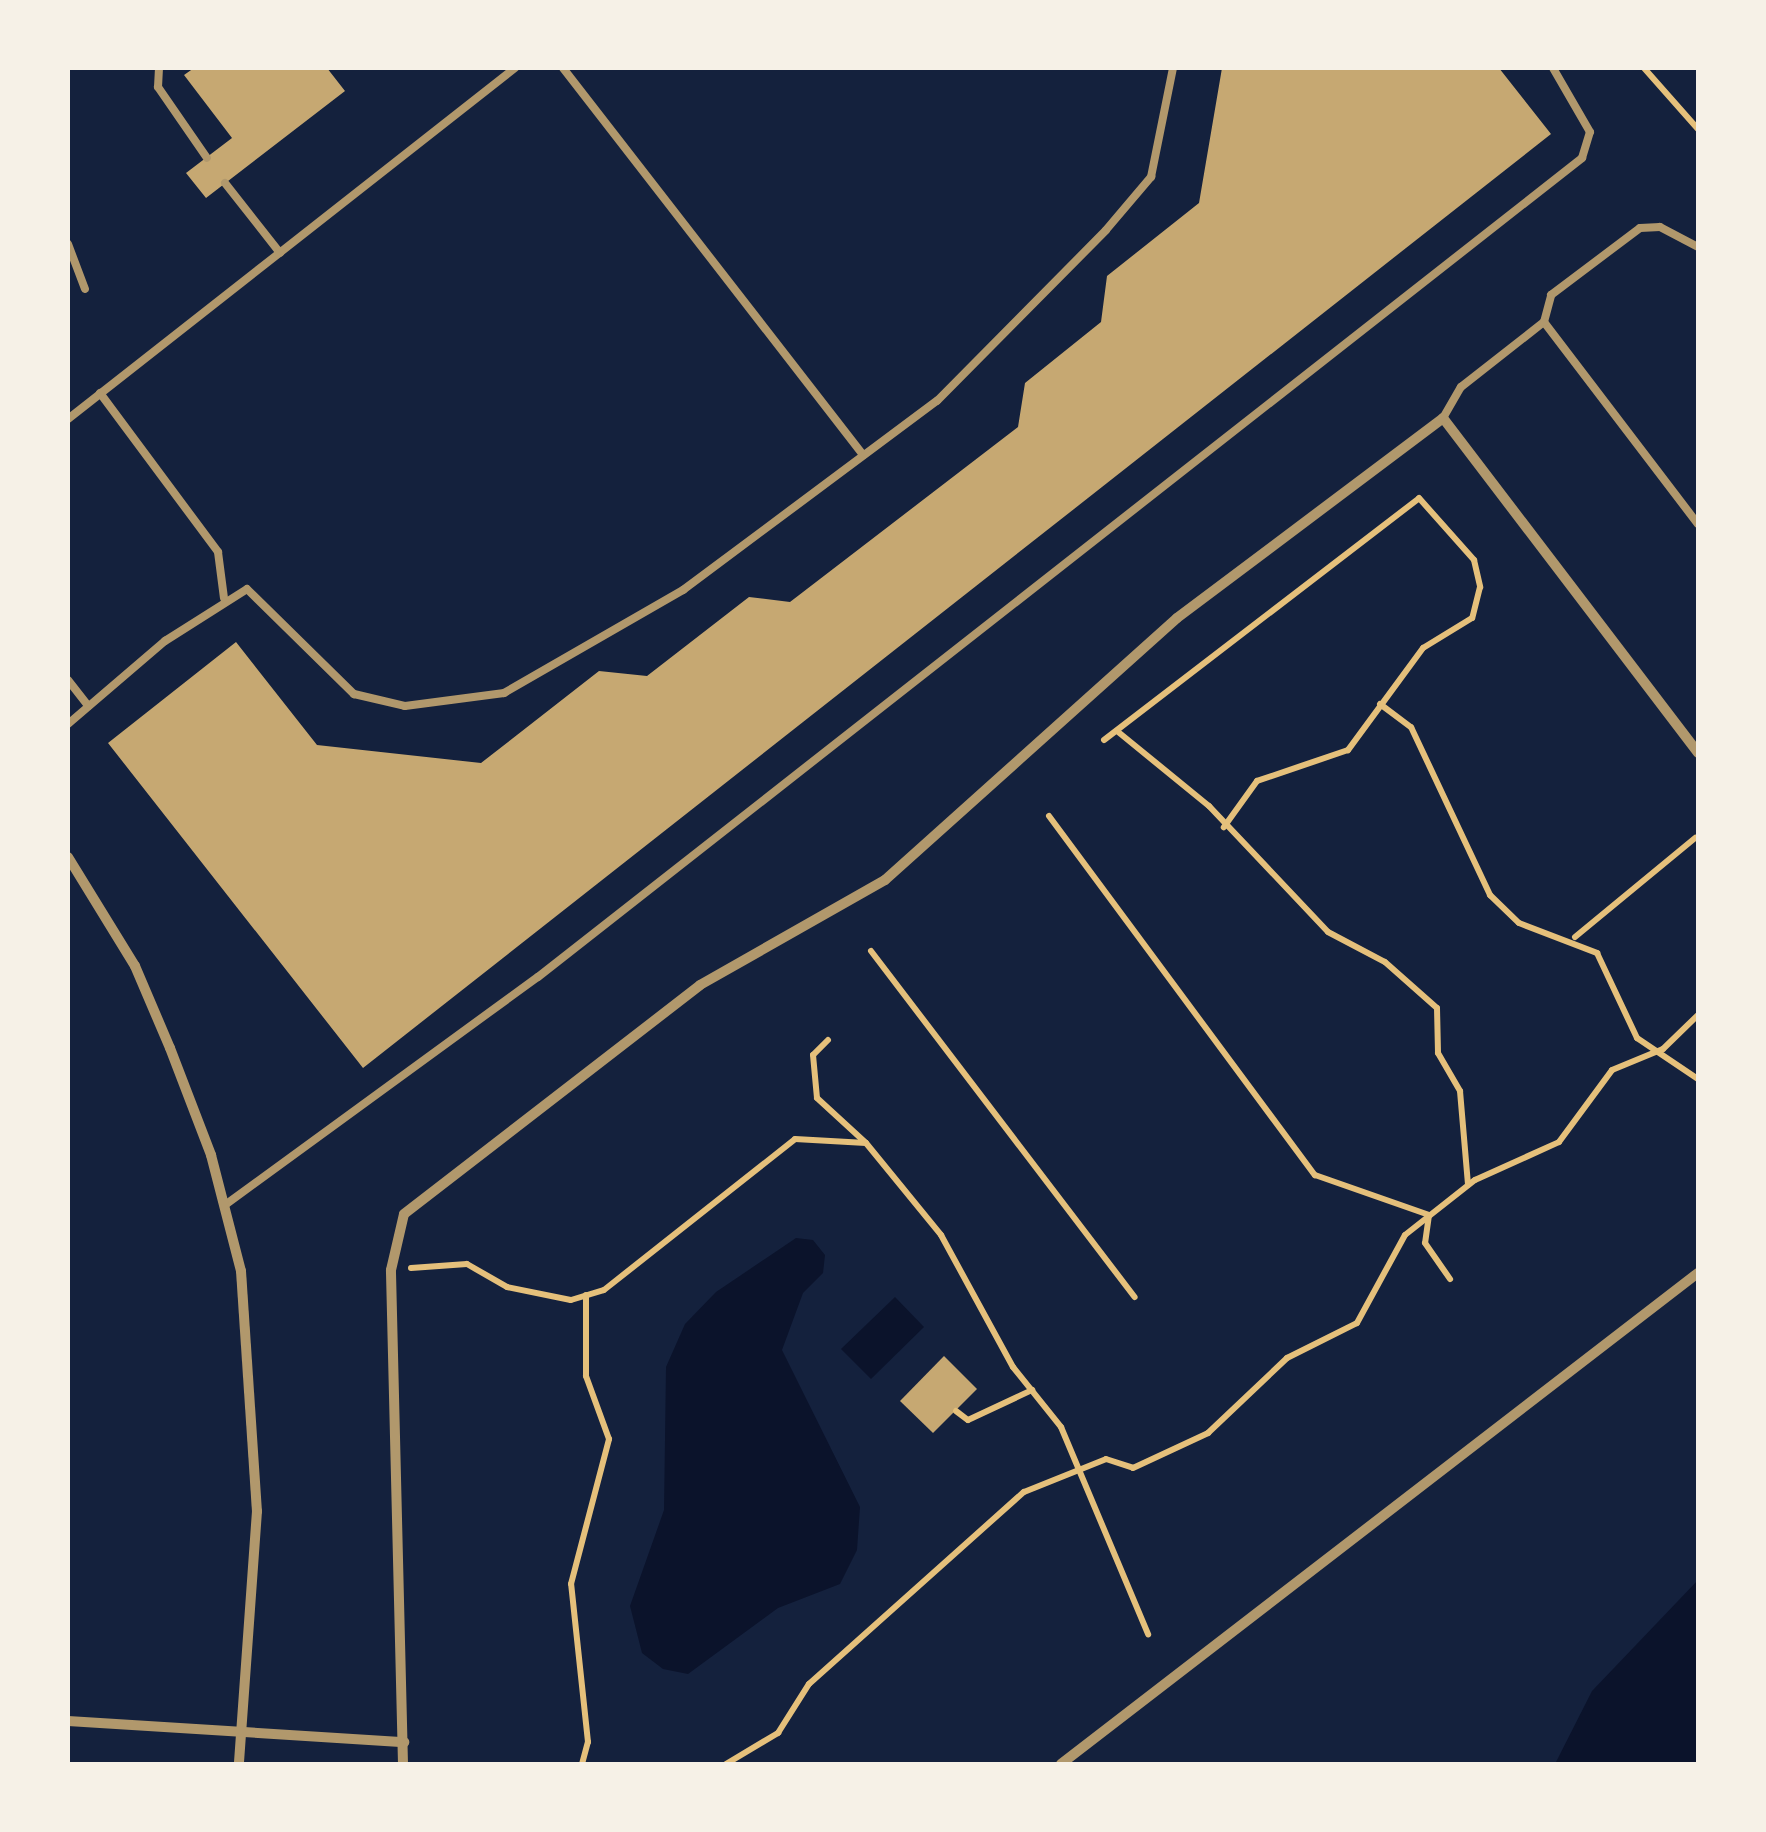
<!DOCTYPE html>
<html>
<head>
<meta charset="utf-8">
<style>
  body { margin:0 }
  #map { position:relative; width:1766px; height:1832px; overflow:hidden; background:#14213d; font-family:"Open Sans",sans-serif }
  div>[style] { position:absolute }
  .water>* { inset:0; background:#0b132b }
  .building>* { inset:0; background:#c6a872 }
  .path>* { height:6px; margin:-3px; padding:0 3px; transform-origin:3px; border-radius:3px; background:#e5c07b }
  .service>* { height:8px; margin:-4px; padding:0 4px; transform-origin:4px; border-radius:4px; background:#b1986c }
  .minor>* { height:10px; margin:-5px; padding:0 5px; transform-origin:5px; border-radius:5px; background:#b1986c }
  span { translate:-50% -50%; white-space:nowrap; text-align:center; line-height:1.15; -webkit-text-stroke:10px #f6f1e7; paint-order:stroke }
  .frame { position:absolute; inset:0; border:70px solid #f6f1e7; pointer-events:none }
</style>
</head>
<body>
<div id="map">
  <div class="water">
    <div style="clip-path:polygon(796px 1238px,813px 1240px,825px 1255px,823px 1273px,803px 1293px,782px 1350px,860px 1507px,857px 1550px,840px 1584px,778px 1608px,688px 1674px,663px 1669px,642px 1653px,630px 1606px,664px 1510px,666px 1367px,685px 1324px,716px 1292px)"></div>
    <div style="clip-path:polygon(895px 1297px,924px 1327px,871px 1379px,841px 1349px)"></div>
    <div style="clip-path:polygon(1698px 1580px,1698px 1764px,1555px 1764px,1592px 1691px)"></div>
  </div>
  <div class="building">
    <div style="clip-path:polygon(194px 68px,327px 68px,345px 91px,206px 198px,186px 173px,232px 138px,184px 75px)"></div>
    <div style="clip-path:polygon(1222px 68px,1499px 68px,1551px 134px,363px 1068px,108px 743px,236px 642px,317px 745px,481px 763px,599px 671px,647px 676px,749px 597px,790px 602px,1018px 427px,1025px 383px,1101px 322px,1107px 276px,1199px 203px)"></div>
    <div style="clip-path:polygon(944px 1356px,977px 1389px,933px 1433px,900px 1401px)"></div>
  </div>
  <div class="path">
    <div style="left:1644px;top:68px;width:81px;rotate:48.5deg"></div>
    <div style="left:1380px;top:704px;width:39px;rotate:37deg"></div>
    <div style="left:1411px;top:727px;width:186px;rotate:64.8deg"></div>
    <div style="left:1490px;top:895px;width:40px;rotate:44deg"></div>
    <div style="left:1519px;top:923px;width:84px;rotate:21deg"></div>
    <div style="left:1597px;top:953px;width:94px;rotate:64.8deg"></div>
    <div style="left:1637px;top:1038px;width:73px;rotate:33.9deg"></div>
    <div style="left:1117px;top:731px;width:119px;rotate:39.2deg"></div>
    <div style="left:1209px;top:806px;width:173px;rotate:46.6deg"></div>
    <div style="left:1328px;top:932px;width:64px;rotate:27.8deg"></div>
    <div style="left:1385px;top:962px;width:69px;rotate:41.5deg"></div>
    <div style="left:1437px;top:1008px;width:45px;rotate:88.7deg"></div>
    <div style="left:1438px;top:1053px;width:44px;rotate:59.9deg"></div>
    <div style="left:1460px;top:1091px;width:94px;rotate:85.1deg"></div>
    <div style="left:1104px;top:740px;width:397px;rotate:-37.5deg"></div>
    <div style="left:1419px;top:498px;width:83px;rotate:48.4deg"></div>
    <div style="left:1474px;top:560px;width:28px;rotate:77deg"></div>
    <div style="left:1480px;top:587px;width:32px;rotate:104deg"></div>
    <div style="left:1472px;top:618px;width:57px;rotate:148.5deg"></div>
    <div style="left:1423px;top:648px;width:127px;rotate:126.3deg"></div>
    <div style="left:1348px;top:750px;width:96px;rotate:161.2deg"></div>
    <div style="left:1257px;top:781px;width:57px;rotate:125.7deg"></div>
    <div style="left:1049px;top:816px;width:447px;rotate:53.5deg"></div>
    <div style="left:1315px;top:1175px;width:121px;rotate:19.3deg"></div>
    <div style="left:1429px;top:1215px;width:28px;rotate:98deg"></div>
    <div style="left:1425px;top:1243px;width:44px;rotate:55.2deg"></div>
    <div style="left:1575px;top:937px;width:156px;rotate:-39.5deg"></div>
    <div style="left:871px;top:951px;width:435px;rotate:52.7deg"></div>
    <div style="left:828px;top:1040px;width:21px;rotate:135deg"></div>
    <div style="left:813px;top:1055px;width:43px;rotate:84.7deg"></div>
    <div style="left:817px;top:1098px;width:65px;rotate:42.5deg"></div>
    <div style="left:411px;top:1268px;width:56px;rotate:-4.1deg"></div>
    <div style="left:467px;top:1264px;width:46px;rotate:29.9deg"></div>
    <div style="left:507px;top:1287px;width:65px;rotate:11.5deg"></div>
    <div style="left:571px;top:1300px;width:34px;rotate:-17deg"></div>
    <div style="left:604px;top:1290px;width:243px;rotate:-38.3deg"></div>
    <div style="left:795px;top:1139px;width:71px;rotate:3.2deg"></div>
    <div style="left:866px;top:1143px;width:119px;rotate:50.8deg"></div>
    <div style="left:941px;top:1235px;width:150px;rotate:61.4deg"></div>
    <div style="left:1013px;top:1367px;width:77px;rotate:51.3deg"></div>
    <div style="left:1061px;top:1427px;width:225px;rotate:67.2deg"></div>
    <div style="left:956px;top:1411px;width:15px;rotate:37deg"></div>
    <div style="left:968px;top:1420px;width:71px;rotate:-25.1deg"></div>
    <div style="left:582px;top:1764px;width:23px;rotate:-75deg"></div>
    <div style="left:588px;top:1742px;width:159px;rotate:-96.1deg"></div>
    <div style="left:571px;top:1584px;width:150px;rotate:-75.3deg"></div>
    <div style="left:609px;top:1439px;width:67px;rotate:-110.1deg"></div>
    <div style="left:586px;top:1376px;width:81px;rotate:-90deg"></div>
    <div style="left:726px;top:1764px;width:61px;rotate:-30.8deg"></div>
    <div style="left:778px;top:1733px;width:58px;rotate:-57.7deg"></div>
    <div style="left:809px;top:1684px;width:288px;rotate:-41.8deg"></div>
    <div style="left:1024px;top:1492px;width:88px;rotate:-21.9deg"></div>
    <div style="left:1106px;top:1459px;width:28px;rotate:18deg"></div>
    <div style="left:1133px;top:1468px;width:83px;rotate:-25deg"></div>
    <div style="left:1208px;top:1433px;width:109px;rotate:-43.5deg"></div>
    <div style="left:1287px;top:1358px;width:78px;rotate:-26.6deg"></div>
    <div style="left:1357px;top:1323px;width:100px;rotate:-61.4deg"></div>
    <div style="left:1405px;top:1235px;width:89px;rotate:-38.2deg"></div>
    <div style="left:1475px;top:1180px;width:92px;rotate:-24.3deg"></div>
    <div style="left:1559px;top:1142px;width:89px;rotate:-53.6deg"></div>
    <div style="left:1612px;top:1070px;width:55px;rotate:-22.4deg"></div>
    <div style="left:1663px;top:1049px;width:49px;rotate:-44.2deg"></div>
  </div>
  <div class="service">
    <div style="left:159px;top:68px;width:19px;rotate:93deg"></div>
    <div style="left:158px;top:87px;width:86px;rotate:55.4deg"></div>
    <div style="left:563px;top:68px;width:490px;rotate:52.2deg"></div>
    <div style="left:225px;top:183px;width:89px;rotate:51.8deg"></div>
    <div style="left:68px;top:244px;width:48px;rotate:69.3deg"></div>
    <div style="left:1544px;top:322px;width:254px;rotate:52.7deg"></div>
    <div style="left:100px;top:393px;width:198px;rotate:53.4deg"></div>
    <div style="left:218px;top:552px;width:46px;rotate:82.6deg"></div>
    <div style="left:1443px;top:418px;width:36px;rotate:-60deg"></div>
    <div style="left:1461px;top:387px;width:105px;rotate:-38.1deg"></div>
    <div style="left:1544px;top:322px;width:28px;rotate:-75deg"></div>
    <div style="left:1551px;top:295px;width:111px;rotate:-37deg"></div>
    <div style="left:1640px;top:228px;width:20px;rotate:-3deg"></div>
    <div style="left:1660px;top:227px;width:43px;rotate:27.8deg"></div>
    <div style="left:68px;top:419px;width:568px;rotate:-38.14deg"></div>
    <div style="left:68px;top:680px;width:33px;rotate:52deg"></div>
    <div style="left:68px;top:724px;width:128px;rotate:-40.6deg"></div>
    <div style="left:165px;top:641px;width:97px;rotate:-32.4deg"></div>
    <div style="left:247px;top:589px;width:150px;rotate:44.5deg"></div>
    <div style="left:354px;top:694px;width:52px;rotate:13.2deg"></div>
    <div style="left:405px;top:706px;width:100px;rotate:-7.5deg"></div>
    <div style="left:504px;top:693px;width:207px;rotate:-29.9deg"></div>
    <div style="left:683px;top:590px;width:317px;rotate:-36.7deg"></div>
    <div style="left:937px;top:401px;width:240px;rotate:-45.3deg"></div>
    <div style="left:1106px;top:230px;width:70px;rotate:-49.7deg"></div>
    <div style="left:1151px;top:177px;width:111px;rotate:-78.6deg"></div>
    <div style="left:225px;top:1205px;width:387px;rotate:-36.1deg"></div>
    <div style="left:538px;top:977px;width:1327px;rotate:-38.11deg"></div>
    <div style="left:1582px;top:158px;width:27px;rotate:-73deg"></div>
    <div style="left:1590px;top:132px;width:74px;rotate:-120deg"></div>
  </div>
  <div class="minor">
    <div style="left:68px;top:857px;width:128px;rotate:58.4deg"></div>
    <div style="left:135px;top:966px;width:89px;rotate:66.9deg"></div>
    <div style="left:170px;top:1048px;width:115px;rotate:69deg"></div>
    <div style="left:211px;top:1155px;width:120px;rotate:75.5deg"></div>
    <div style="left:241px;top:1271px;width:241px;rotate:86.2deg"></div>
    <div style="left:257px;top:1511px;width:254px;rotate:94.1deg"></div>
    <div style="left:68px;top:1721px;width:337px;rotate:3.6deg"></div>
    <div style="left:403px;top:1764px;width:494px;rotate:-91.4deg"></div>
    <div style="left:391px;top:1270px;width:57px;rotate:-76.9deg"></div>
    <div style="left:404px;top:1214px;width:374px;rotate:-37.7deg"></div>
    <div style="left:700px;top:985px;width:213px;rotate:-29.6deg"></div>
    <div style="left:885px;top:880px;width:392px;rotate:-41.9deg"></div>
    <div style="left:1177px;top:618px;width:333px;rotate:-36.9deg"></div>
    <div style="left:1443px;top:418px;width:421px;rotate:52.7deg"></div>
    <div style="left:1061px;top:1764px;width:804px;rotate:-37.63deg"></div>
  </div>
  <div class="frame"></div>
</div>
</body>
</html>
